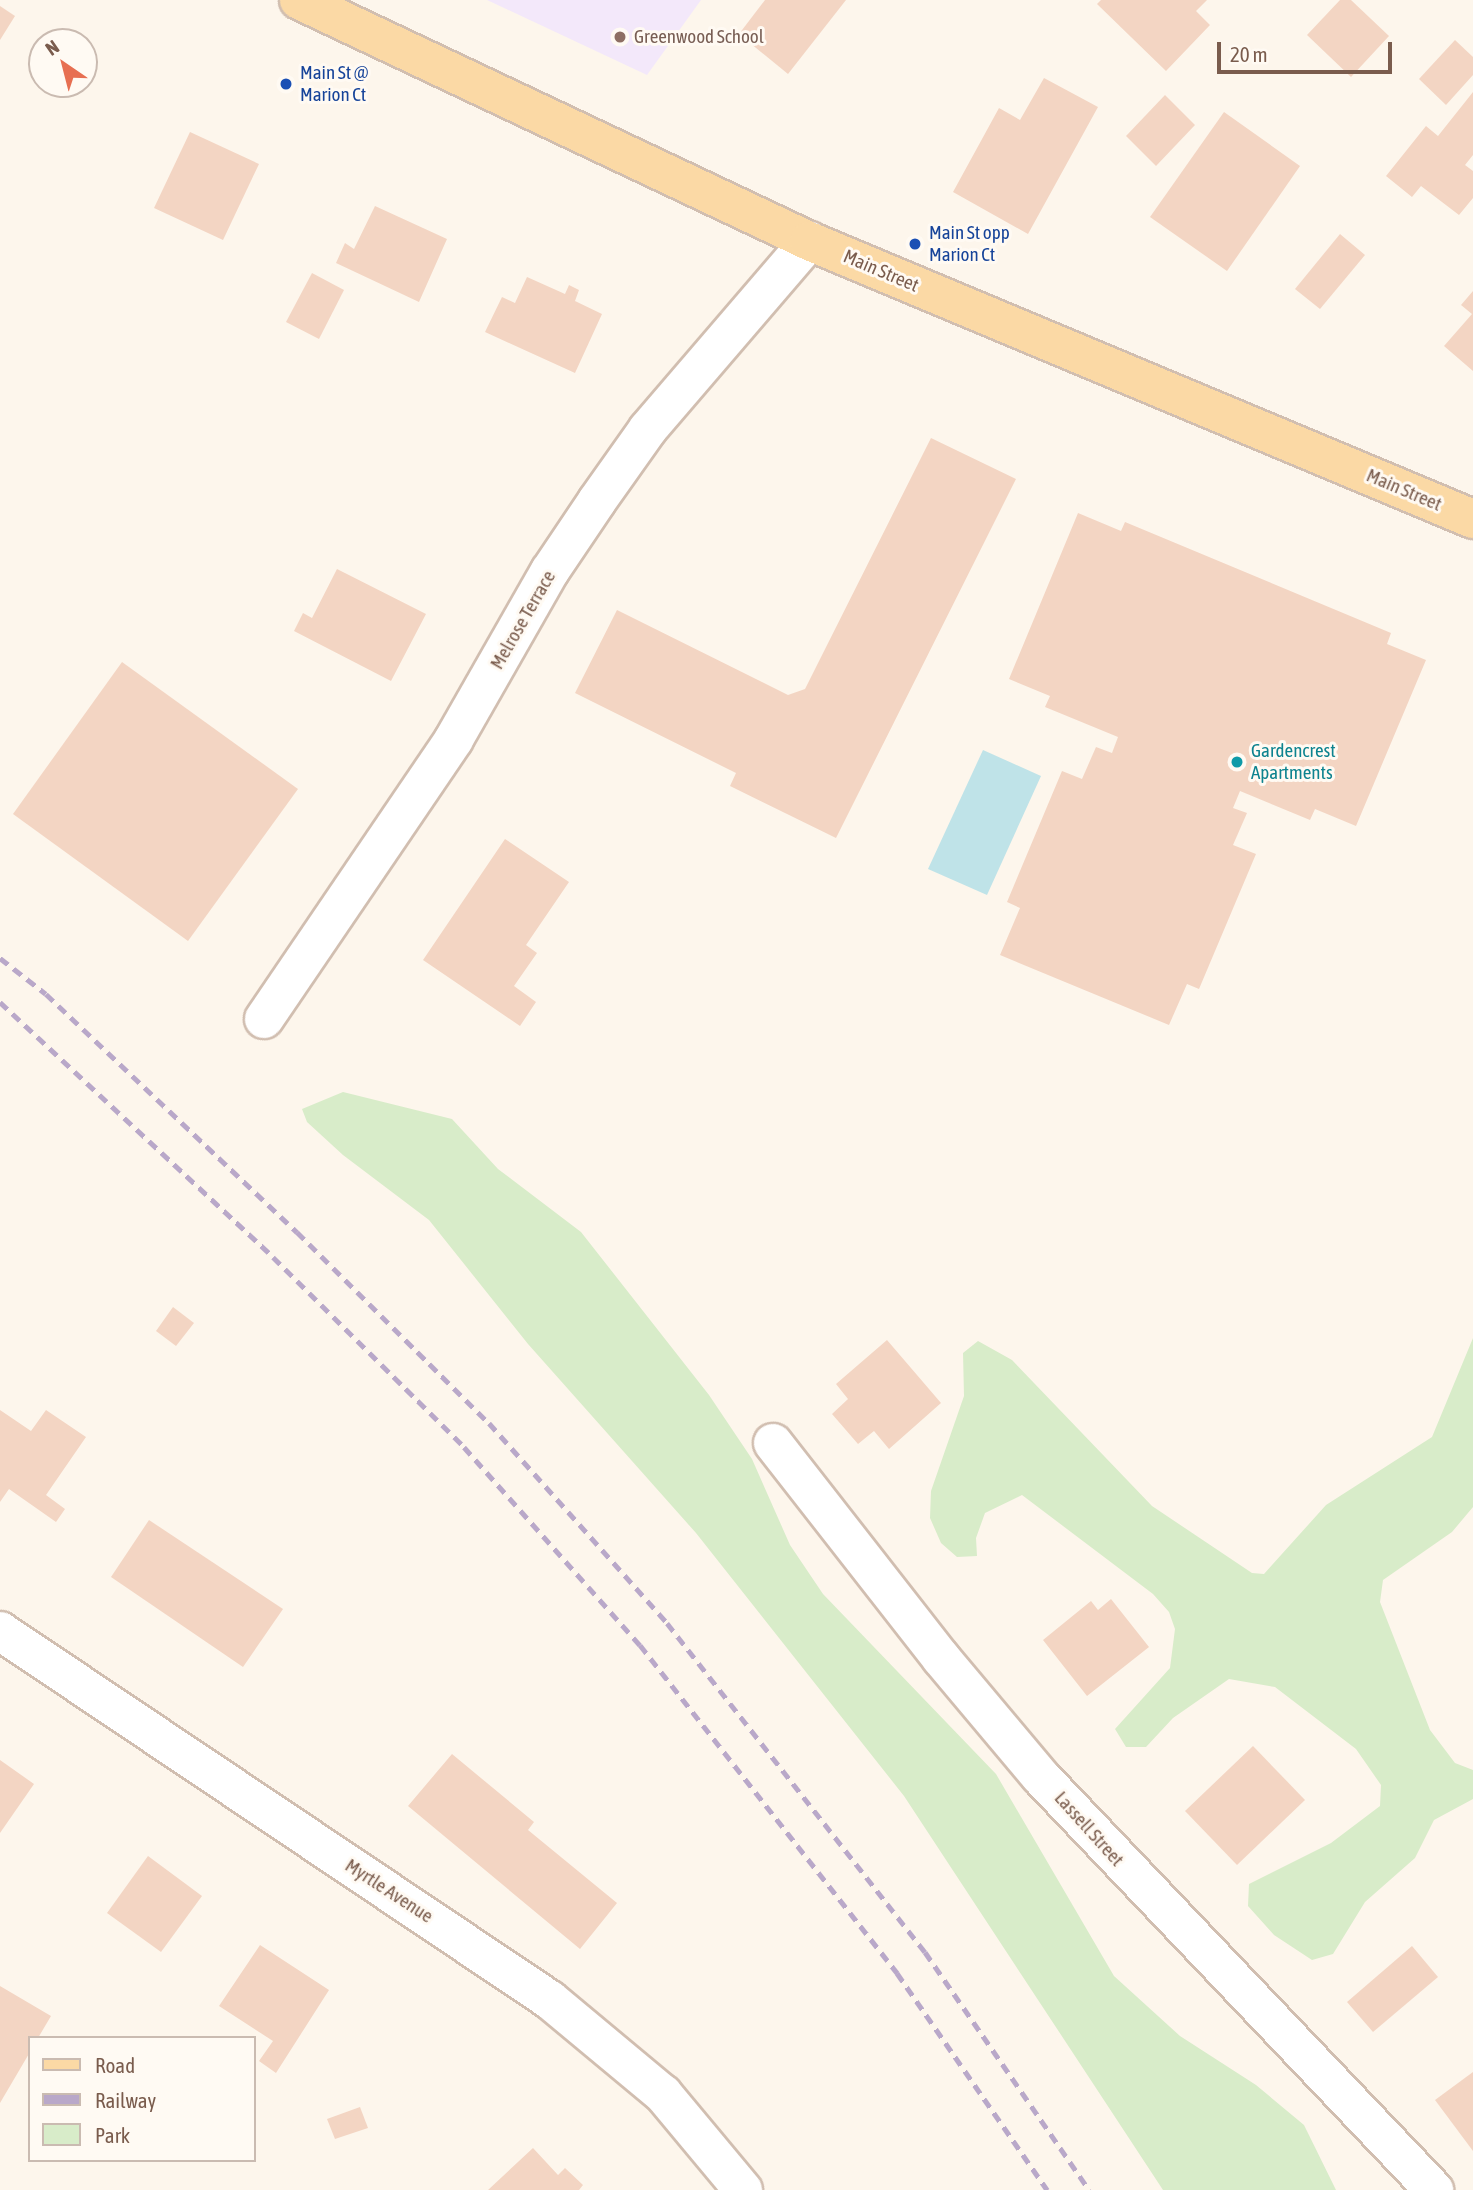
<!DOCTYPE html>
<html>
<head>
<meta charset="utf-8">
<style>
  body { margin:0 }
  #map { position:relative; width:1473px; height:2190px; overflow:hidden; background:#fdf6ec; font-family:"Asap Condensed",sans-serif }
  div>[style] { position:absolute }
  .education>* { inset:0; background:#f3e8fa }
  .green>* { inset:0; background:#d8ecc9 }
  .water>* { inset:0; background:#bfe3e8 }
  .building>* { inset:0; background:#f3d5c3 }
  .roads { filter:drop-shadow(2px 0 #d1beb0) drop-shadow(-2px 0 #d1beb0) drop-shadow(0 2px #d1beb0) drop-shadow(0 -2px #d1beb0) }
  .minor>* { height:38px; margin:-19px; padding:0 19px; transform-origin:19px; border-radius:19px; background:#fff }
  .primary>* { height:38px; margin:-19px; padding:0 19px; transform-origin:19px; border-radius:19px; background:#fbd9a5 }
  .rail>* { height:5px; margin-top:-2.5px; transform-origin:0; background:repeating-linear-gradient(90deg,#b9a8c9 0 10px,transparent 0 17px) }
  .dots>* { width:19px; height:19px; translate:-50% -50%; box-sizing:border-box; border:4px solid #fffaf3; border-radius:50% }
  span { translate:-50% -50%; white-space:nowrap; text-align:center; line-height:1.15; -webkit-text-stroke:6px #fffaf3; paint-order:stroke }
  .education-label { font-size:19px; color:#785e54 }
  .left { translate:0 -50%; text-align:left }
  .transit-label { font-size:19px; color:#164399 }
  .street-label { font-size:19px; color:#7a5c4d }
  .culture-label { font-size:19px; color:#0d838f }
  .legend { position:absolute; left:28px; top:2036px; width:228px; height:126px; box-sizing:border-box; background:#fffaf3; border:2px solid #cabbb1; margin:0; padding:9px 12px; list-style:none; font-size:21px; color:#7a5c4d }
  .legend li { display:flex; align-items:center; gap:14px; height:35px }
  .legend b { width:35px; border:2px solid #cabbb1 }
  .north { position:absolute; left:28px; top:28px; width:70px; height:70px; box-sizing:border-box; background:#fffaf3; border:2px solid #cabbb1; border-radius:50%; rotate:325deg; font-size:19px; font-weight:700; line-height:28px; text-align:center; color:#7a5c4d }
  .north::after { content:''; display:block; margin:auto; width:24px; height:32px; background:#e76f51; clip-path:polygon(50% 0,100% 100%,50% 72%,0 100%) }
  .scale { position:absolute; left:1217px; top:42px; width:175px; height:32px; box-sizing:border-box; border:4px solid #7a5c4d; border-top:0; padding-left:9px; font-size:21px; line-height:24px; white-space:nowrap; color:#7a5c4d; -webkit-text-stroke:5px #fffaf3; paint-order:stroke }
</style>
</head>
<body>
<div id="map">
  <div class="education">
    <div style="clip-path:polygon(487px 0,701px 0,647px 75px)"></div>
  </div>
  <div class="green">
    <div style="clip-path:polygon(343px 1092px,452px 1119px,498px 1169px,581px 1232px,709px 1395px,752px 1459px,790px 1545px,823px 1594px,996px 1774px,1114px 1976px,1180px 2036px,1256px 2085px,1304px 2125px,1336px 2190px,1163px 2190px,904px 1796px,696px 1533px,528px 1344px,429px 1220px,343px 1155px,307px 1122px,302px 1109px)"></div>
    <div style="clip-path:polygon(1473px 1338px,1473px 1507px,1452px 1532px,1383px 1580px,1380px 1602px,1430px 1730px,1455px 1763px,1473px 1770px,1473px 1799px,1434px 1820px,1415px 1858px,1365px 1902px,1333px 1954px,1312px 1960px,1274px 1935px,1248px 1906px,1249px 1884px,1331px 1843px,1380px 1806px,1381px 1785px,1356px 1749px,1275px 1687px,1229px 1679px,1173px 1718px,1146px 1747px,1126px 1747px,1115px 1729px,1170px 1668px,1175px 1629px,1169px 1612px,1153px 1594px,1022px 1495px,985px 1513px,976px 1538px,977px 1556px,957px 1557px,941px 1543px,930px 1518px,931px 1491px,964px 1396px,963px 1353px,978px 1341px,1012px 1360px,1152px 1506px,1252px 1573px,1264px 1574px,1326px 1505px,1432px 1437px)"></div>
  </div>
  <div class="water">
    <div style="clip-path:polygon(983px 750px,1041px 776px,987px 895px,928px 869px)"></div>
  </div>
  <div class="building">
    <div style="clip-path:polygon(765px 0,846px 0,788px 74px,739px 34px)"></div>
    <div style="clip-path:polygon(1101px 0,1207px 0,1196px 11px,1210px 25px,1166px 71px,1097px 4px)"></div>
    <div style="clip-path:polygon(1340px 0,1351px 0,1389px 36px,1351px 77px,1307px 35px)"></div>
    <div style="clip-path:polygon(0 6px,15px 16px,0 40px)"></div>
    <div style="clip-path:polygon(1455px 40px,1473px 57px,1473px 75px,1446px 105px,1419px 79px)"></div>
    <div style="clip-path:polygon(1044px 78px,1098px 107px,1028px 234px,953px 192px,999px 108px,1020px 120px)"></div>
    <div style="clip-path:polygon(1473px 92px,1473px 155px,1465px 165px,1473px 171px,1473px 198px,1459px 215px,1421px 186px,1412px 197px,1386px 176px,1426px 126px,1438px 136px)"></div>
    <div style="clip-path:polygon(1165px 95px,1195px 125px,1156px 166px,1126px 136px)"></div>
    <div style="clip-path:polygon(1224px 112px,1300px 166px,1227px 271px,1150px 217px)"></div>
    <div style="clip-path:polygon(190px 132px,259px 164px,223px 240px,154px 208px)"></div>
    <div style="clip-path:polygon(375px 206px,447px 239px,419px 302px,336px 263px,345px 243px,354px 249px)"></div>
    <div style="clip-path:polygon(1340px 234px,1365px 255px,1320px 309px,1295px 289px)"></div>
    <div style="clip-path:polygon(312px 273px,344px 290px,319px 339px,286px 322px)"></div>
    <div style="clip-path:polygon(527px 277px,565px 294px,569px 285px,579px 290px,575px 301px,602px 314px,575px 373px,485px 332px,502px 297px,515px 303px)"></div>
    <div style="clip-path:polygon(1473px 291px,1473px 371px,1444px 346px,1472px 314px,1461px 305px)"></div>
    <div style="clip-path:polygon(931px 438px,1016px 479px,836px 838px,730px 786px,736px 773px,575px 693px,617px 610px,788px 695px,805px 689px)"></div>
    <div style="clip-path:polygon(1078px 513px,1121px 531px,1125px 522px,1391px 633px,1387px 644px,1426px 660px,1356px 826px,1315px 809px,1310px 820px,1240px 791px,1233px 808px,1247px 813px,1233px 845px,1256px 854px,1199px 989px,1187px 984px,1169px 1025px,1000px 955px,1020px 908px,1007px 902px,1062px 771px,1082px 779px,1096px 747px,1112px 753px,1118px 737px,1045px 707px,1050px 696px,1009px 679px)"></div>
    <div style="clip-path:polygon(337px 569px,426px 614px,391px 681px,294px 631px,303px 613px,312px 618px)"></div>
    <div style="clip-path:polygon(122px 662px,298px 789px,188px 941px,13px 814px)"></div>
    <div style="clip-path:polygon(505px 839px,569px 882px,526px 945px,537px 953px,514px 986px,536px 1002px,520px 1026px,423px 960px)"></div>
    <div style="clip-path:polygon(173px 1307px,194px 1323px,176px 1346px,156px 1331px)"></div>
    <div style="clip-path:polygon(887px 1340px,941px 1403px,889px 1449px,874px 1431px,858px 1444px,832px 1414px,848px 1399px,836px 1384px)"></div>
    <div style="clip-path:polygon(0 1410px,31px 1431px,46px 1410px,86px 1437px,46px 1495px,65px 1509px,56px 1522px,9px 1489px,0 1502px)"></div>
    <div style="clip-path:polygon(149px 1520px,283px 1609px,243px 1667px,111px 1577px)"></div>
    <div style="clip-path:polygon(1111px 1599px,1149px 1647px,1087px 1696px,1043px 1640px,1091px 1601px,1098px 1610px)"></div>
    <div style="clip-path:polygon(1253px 1746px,1305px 1800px,1237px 1865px,1185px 1811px)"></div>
    <div style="clip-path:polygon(452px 1754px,534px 1822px,528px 1830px,617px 1903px,580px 1949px,408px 1806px)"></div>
    <div style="clip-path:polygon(0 1760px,34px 1784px,0 1833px)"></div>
    <div style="clip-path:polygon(148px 1856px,202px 1896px,161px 1952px,107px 1913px)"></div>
    <div style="clip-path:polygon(260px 1945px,329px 1990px,276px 2073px,259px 2061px,273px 2041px,219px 2006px)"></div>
    <div style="clip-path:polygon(1412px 1946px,1438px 1977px,1373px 2032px,1347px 2002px)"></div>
    <div style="clip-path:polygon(0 1986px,51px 2016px,38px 2038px,30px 2038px,30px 2052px,0 2103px)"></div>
    <div style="clip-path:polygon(1473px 2072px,1473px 2151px,1435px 2100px)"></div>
    <div style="clip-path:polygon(360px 2107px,368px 2128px,335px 2139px,327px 2119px)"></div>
    <div style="clip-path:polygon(533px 2148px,558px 2175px,565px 2168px,583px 2185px,579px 2190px,488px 2190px)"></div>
  </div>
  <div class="roads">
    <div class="minor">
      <div style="left:264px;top:1019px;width:338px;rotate:-55.8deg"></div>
      <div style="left:454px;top:739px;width:193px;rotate:-60.3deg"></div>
      <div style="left:550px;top:571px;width:84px;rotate:-56.1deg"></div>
      <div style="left:597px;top:501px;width:88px;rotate:-54.7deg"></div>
      <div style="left:648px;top:429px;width:248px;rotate:-49.4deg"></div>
      <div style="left:773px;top:1443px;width:273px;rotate:52deg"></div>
      <div style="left:941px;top:1658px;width:154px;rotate:50deg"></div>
      <div style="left:1040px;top:1776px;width:572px;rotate:46.42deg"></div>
      <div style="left:0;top:1631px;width:662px;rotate:33.86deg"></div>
      <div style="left:550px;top:2000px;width:147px;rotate:39.8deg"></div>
      <div style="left:663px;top:2094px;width:125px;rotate:50.2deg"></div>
    </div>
    <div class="primary">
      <div style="left:299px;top:0;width:564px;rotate:25.29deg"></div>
      <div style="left:809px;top:241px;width:720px;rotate:22.72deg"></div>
    </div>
  </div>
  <div class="rail">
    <div style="left:0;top:958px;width:58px;rotate:38deg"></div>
    <div style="left:46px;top:994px;width:346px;rotate:43.5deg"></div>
    <div style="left:297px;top:1232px;width:271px;rotate:44.9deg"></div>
    <div style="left:489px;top:1423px;width:268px;rotate:48.3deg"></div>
    <div style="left:667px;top:1623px;width:418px;rotate:51.9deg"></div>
    <div style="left:925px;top:1952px;width:289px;rotate:55.4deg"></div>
    <div style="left:0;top:1002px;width:374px;rotate:43deg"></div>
    <div style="left:273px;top:1257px;width:269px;rotate:44.8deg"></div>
    <div style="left:464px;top:1447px;width:265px;rotate:48.4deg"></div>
    <div style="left:640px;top:1645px;width:417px;rotate:51.9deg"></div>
    <div style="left:897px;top:1973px;width:264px;rotate:55.3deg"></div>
  </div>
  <div class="dots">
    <div style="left:620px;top:37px;background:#8d6e63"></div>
    <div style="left:286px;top:84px;background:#1a4fb4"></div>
    <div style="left:915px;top:244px;background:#1a4fb4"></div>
    <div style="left:1237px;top:762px;background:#0f9aa8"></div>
  </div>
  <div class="education-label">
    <span class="left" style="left:634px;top:37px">Greenwood School</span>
  </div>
  <div class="transit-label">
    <span class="left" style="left:300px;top:84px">Main St @<br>Marion Ct</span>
    <span class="left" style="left:929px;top:244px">Main St opp<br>Marion Ct</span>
  </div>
  <div class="street-label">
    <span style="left:881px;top:271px;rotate:23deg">Main Street</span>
    <span style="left:1404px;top:490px;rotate:23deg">Main Street</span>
    <span style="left:523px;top:620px;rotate:-60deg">Melrose Terrace</span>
    <span style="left:1089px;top:1829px;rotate:48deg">Lassell Street</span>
    <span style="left:389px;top:1891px;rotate:33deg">Myrtle Avenue</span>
  </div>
  <div class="culture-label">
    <span class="left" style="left:1251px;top:762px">Gardencrest<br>Apartments</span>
  </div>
  <ul class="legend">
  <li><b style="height:9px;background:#fbd9a5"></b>Road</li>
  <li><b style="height:9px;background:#b9a8c9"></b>Railway</li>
  <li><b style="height:19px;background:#d8ecc9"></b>Park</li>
  </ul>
  <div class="north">N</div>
  <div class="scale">20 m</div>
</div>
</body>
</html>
